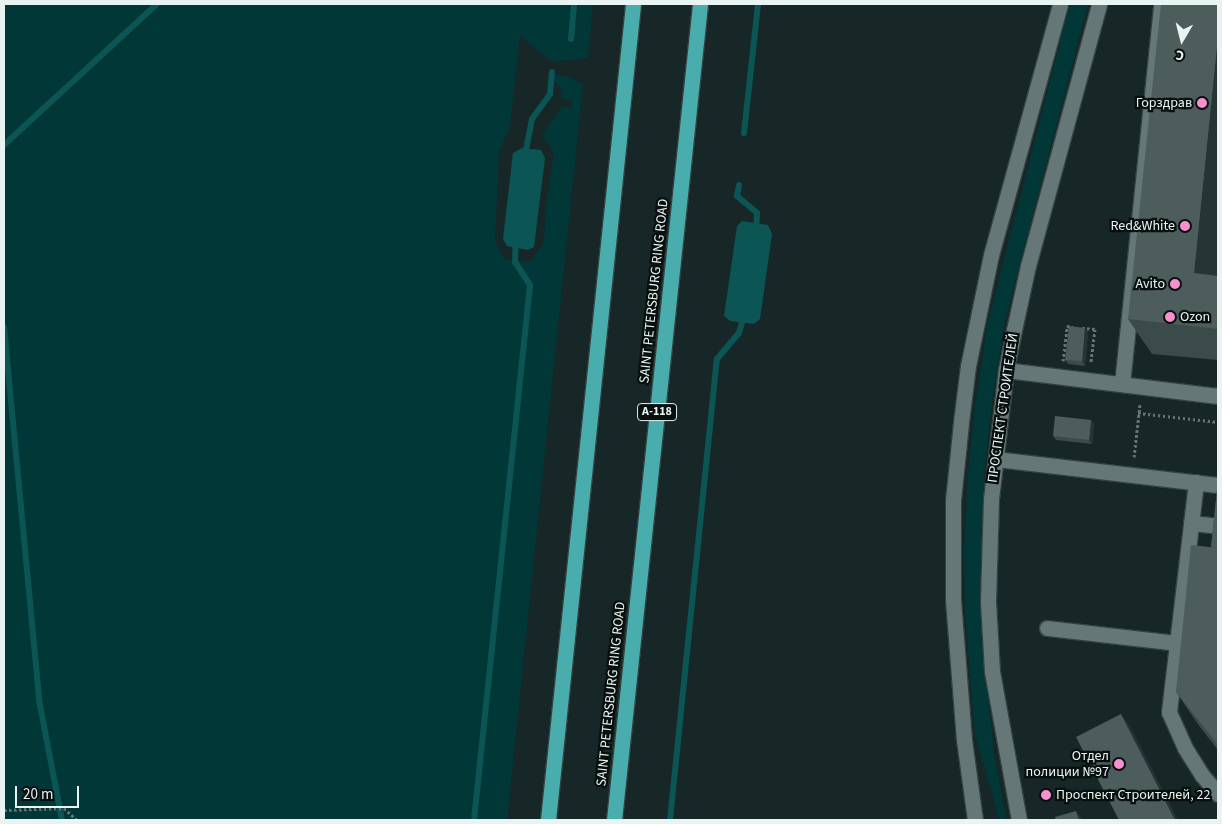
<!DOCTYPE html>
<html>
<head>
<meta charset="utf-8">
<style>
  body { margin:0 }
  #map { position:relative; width:1222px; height:824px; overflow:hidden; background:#172727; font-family:"Source Sans 3",sans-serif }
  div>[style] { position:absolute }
  .green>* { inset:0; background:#023737 }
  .water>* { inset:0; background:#0c5555 }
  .stream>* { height:6px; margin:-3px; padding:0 3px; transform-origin:3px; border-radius:3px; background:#0c5555 }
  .path>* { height:3px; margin-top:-1.5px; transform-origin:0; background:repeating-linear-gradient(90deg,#657473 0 2.5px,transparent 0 5px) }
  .roads { filter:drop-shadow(1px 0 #354242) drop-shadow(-1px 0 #354242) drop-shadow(0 1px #354242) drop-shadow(0 -1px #354242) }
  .minor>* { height:15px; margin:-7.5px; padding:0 7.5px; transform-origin:7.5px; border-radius:7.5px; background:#657877 }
  .highway>* { height:15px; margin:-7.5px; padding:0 7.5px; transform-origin:7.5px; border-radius:7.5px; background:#48adac }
  .wall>* { inset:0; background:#3a4b4a }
  .shaded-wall>* { inset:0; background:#243534 }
  .building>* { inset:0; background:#4d5d5c }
  .dots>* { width:14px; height:14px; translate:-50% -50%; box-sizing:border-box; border:2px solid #080f0f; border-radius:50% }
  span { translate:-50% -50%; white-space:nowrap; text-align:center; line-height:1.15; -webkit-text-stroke:4.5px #080f0f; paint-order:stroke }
  .shield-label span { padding:1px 4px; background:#080f0f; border:1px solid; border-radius:4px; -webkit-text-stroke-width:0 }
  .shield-label { font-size:12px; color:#e8f3f2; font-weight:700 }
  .poi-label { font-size:14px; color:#e8f3f2 }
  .right { translate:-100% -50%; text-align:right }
  .left { translate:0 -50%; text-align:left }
  .street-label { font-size:14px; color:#e8f3f2 }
  .frame { position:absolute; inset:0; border:5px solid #e8f3f2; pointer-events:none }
  .north { position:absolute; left:1157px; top:15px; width:50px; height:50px; -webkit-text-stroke:4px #080f0f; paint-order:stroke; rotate:188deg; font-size:14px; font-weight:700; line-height:20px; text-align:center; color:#e8f3f2 }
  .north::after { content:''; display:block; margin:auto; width:18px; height:22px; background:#e8f3f2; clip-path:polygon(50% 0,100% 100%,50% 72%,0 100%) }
  .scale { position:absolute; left:15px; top:786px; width:64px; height:22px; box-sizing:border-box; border:2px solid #e8f3f2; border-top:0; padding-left:6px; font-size:15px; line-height:18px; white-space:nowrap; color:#e8f3f2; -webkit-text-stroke:4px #080f0f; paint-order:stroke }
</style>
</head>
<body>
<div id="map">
  <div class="green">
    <div style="clip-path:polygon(4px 4px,593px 4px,588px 58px,552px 62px,520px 36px,510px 127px,499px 151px,495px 241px,505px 260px,530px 261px,544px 243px,546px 204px,554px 153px,542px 135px,562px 106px,571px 107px,572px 100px,561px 98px,562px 88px,553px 81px,553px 74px,567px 76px,583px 84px,507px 820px,4px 820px)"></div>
    <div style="clip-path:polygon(1070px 4px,1088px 4px,1004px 325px,991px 409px,984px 475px,981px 613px,984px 663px,994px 752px,1006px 820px,1000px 820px,975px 735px,965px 611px,964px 551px,968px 474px,975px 405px,988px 322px)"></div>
  </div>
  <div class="water">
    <div style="clip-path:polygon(522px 148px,541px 150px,545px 158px,534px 247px,528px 250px,507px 246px,503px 239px,513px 153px)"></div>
    <div style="clip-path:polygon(742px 221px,768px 225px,772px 234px,760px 319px,754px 324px,730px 321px,724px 316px,737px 226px)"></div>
  </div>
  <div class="stream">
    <div style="left:571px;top:39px;width:35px;rotate:-85deg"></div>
    <div style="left:744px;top:133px;width:130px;rotate:-83.8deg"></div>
    <div style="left:4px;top:145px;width:208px;rotate:-42.7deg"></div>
    <div style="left:525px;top:155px;width:37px;rotate:-79deg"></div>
    <div style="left:532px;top:119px;width:31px;rotate:-54deg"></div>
    <div style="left:550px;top:94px;width:22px;rotate:-85deg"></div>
    <div style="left:739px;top:185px;width:11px;rotate:100deg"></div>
    <div style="left:737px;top:196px;width:26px;rotate:40deg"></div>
    <div style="left:757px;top:213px;width:17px;rotate:93deg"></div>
    <div style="left:4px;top:327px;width:380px;rotate:84.6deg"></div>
    <div style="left:40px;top:705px;width:117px;rotate:79.2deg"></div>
    <div style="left:474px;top:820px;width:538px;rotate:-84.02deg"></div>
    <div style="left:530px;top:285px;width:27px;rotate:-123deg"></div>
    <div style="left:515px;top:262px;width:23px;rotate:-88deg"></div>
    <div style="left:670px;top:820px;width:463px;rotate:-84.2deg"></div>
    <div style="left:717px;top:359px;width:34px;rotate:-50deg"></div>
    <div style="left:739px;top:333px;width:19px;rotate:-74deg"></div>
  </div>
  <div class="path">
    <div style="left:1082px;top:328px;width:13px;rotate:4deg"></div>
    <div style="left:1095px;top:329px;width:33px;rotate:97deg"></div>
    <div style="left:1063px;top:361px;width:35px;rotate:-83deg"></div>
    <div style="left:1067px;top:326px;width:6px;rotate:9deg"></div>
    <div style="left:1138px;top:413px;width:81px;rotate:6.4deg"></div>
    <div style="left:1134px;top:457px;width:53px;rotate:-83.5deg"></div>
    <div style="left:4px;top:810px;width:60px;rotate:-1.9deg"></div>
    <div style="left:64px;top:808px;width:18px;rotate:43deg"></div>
  </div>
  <div class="roads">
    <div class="minor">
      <div style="left:1006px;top:370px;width:214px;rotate:7deg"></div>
      <div style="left:1122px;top:384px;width:382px;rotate:-84.1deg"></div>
      <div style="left:996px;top:459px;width:224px;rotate:6.7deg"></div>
      <div style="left:1196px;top:482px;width:232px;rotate:96.7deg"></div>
      <div style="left:1169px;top:712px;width:39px;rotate:66deg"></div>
      <div style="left:1185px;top:748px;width:32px;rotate:58deg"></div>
      <div style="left:1202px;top:775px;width:25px;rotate:50deg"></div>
      <div style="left:1191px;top:523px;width:27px;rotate:6deg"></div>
      <div style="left:1047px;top:628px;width:131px;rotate:6.6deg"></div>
      <div style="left:975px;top:820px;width:81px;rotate:-97.8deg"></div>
      <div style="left:964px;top:740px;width:141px;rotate:-94.5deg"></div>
      <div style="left:953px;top:599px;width:99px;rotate:-90deg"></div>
      <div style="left:953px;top:500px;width:78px;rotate:-84.1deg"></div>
      <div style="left:961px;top:422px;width:56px;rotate:-82.9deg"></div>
      <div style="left:968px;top:366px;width:113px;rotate:-78.3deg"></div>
      <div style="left:991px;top:255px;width:260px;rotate:-74.6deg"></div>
      <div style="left:1019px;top:820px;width:151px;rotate:-100.3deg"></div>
      <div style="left:992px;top:671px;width:70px;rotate:-93.3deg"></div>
      <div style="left:988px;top:601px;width:102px;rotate:-88.3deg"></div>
      <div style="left:991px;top:499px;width:130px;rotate:-83.4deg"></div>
      <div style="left:1006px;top:370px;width:41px;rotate:-78.7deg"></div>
      <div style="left:1014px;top:330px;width:66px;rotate:-77.7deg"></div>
      <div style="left:1028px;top:266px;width:271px;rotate:-74.8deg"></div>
    </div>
    <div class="highway">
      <div style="left:548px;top:820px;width:820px;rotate:-84.05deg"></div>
      <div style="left:614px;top:820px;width:821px;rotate:-83.98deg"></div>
    </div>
  </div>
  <div class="wall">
    <div style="clip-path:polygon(1218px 4px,1218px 360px,1152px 354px,1128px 319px)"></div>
    <div style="clip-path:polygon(1088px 332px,1085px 366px,1068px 364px,1065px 360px)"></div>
    <div style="clip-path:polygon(1091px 420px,1094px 424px,1092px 444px,1056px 440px,1053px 436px)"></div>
    <div style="clip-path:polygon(1218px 481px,1218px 750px,1200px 727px,1176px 692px,1211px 547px)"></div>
  </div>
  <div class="shaded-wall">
    <div style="clip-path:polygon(1218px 36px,1218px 304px,1194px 273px)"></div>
    <div style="clip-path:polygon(1085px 328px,1088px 332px,1085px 366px,1082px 361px)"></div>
    <div style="clip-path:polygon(1091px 420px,1094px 424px,1092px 444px,1089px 440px)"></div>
    <div style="clip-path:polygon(1121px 714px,1132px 730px,1178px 820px,1175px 820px)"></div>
    <div style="clip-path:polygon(1076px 811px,1083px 820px,1079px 820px)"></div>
  </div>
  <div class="building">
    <div style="clip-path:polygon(1161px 4px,1218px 4px,1218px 36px,1194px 273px,1218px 276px,1218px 329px,1128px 319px)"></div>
    <div style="clip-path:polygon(1069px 326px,1085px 328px,1082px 361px,1065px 360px)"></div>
    <div style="clip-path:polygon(1055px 416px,1091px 420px,1089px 440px,1053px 436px)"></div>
    <div style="clip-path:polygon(1218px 481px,1218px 548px,1211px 547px)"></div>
    <div style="clip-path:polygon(1191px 545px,1218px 548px,1218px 745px,1176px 692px)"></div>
    <div style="clip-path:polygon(1121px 714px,1175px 820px,1119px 820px,1076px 737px)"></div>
    <div style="clip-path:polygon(1076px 811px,1079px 820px,1056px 820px,1055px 817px)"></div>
  </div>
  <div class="dots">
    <div style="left:1202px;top:103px;background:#f790cd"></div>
    <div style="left:1185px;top:226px;background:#f790cd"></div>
    <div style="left:1175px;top:284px;background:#f790cd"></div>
    <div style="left:1170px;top:317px;background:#f790cd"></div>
    <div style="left:1119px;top:764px;background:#f790cd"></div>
    <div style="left:1046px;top:795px;background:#f790cd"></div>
  </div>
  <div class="shield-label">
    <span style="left:657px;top:412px">А-118</span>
  </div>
  <div class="poi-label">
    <span class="right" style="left:1192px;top:103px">Горздрав</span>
    <span class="right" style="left:1175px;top:226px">Red&amp;White</span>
    <span class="right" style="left:1165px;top:284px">Avito</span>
    <span class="left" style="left:1180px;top:317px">Ozon</span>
    <span class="right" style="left:1109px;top:764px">Отдел<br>полиции №97</span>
    <span class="left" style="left:1056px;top:795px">Проспект Строителей, 22</span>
  </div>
  <div class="street-label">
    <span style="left:654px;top:291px;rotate:-84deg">SAINT PETERSBURG RING ROAD</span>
    <span style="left:1003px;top:408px;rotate:-82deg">ПРОСПЕКТ СТРОИТЕЛЕЙ</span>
    <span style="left:611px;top:694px;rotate:-84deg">SAINT PETERSBURG RING ROAD</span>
  </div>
  <div class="frame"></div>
  <div class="north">С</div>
  <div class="scale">20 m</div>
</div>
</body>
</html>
